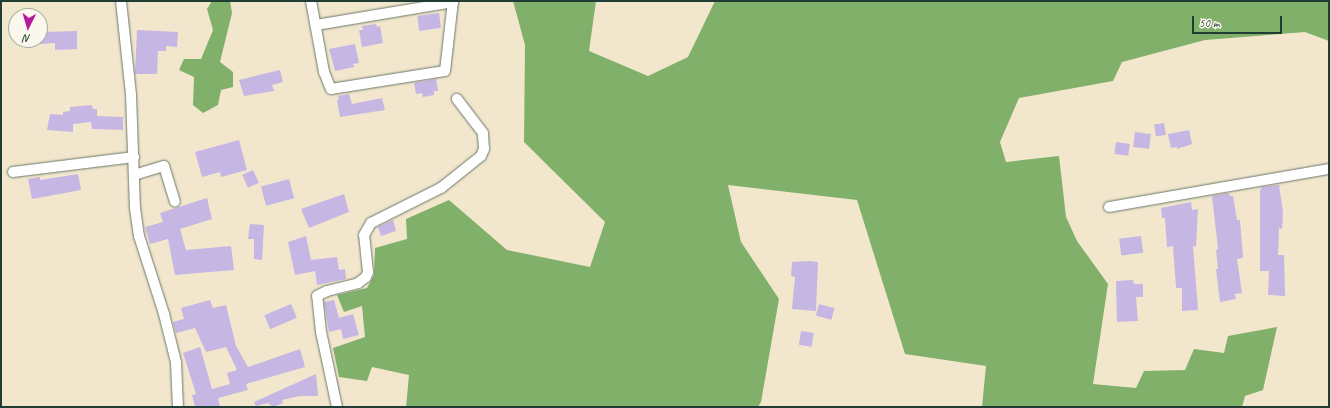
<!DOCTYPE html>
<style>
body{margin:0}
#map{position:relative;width:1330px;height:408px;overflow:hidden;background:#f2e7cd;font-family:Caveat,sans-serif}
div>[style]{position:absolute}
.forest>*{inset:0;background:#80b06a}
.building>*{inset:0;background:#c6b6e4;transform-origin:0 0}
.roads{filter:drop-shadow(0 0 1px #69786a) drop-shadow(0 0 1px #69786a)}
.minor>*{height:10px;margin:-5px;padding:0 5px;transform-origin:5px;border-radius:5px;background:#fff}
span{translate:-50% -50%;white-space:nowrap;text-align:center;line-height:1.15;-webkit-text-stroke:4px #fbf7ec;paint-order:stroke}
.frame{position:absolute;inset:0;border:2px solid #1f3d34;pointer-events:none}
.north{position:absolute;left:8px;top:8px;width:40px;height:40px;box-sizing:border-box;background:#fbf7ec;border:1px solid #a3ada2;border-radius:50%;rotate:185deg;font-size:11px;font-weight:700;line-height:16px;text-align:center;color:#1f3d34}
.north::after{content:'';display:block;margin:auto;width:14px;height:18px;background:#b5179e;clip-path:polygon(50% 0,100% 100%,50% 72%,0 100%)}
.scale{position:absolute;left:1192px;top:16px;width:90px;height:18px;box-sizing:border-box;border:2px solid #1f3d34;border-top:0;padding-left:5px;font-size:12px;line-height:14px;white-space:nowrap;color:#1f3d34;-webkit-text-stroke:3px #fbf7ec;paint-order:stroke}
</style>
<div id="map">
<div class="forest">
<div style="clip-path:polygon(212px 1px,230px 1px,232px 13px,220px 62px,233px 72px,233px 87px,221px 90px,218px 105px,203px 113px,193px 105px,194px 77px,179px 70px,184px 59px,201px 59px,213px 30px,207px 9px)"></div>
<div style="clip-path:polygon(513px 1px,596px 1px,589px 51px,648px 76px,688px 57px,715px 1px,1329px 1px,1329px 41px,1305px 32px,1205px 40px,1122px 62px,1113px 81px,1019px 98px,1000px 142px,1006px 162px,1059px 156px,1066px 217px,1077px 241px,1108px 284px,1093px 384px,1136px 388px,1144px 371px,1185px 370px,1194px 349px,1224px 353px,1228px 336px,1277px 327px,1263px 390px,1245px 396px,1242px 407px,982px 407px,986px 366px,905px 354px,857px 200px,728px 185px,741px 242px,779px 299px,761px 402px,758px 407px,406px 407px,409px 375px,372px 367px,367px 381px,339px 377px,333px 348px,365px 337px,362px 306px,344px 312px,337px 295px,367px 288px,374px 275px,375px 248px,407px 239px,406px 219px,449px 200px,507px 250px,590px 267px,605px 222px,524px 142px,525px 45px)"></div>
</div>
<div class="building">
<div style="left:439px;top:13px;width:15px;height:22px;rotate:82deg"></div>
<div style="clip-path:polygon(376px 24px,377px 27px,380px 26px,383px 43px,362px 47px,359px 30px,363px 30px,362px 26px)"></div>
<div style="clip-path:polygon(137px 30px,178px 32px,177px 47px,166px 46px,166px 51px,158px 51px,157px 74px,135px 74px)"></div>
<div style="clip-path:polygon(77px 31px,77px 49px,55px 50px,55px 43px,40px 44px,40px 32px)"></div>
<div style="clip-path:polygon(355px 44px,359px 63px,353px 64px,354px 67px,335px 71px,329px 49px)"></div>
<div style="clip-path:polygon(280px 70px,283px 82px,272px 85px,274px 91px,244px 96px,239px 80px)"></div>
<div style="clip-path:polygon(436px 79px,438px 91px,434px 91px,434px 95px,423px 97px,422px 93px,416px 94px,414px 83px)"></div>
<div style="clip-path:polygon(349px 94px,352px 104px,382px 98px,385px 110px,340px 117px,337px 100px,339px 100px,338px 96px)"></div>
<div style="clip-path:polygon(92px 105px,93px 109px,97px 109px,97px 116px,123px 117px,123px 130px,92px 129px,91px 122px,73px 124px,73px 132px,47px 130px,50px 114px,63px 115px,63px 112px,70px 111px,70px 107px)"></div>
<div style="left:1164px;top:123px;width:12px;height:10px;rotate:81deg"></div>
<div style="clip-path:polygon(1189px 130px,1192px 144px,1177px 149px,1177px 147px,1171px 148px,1168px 134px)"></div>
<div style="left:1135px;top:132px;width:16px;height:15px;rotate:7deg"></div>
<div style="clip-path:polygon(239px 140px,247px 170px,221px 177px,220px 172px,202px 177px,195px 152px)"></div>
<div style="left:1116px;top:142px;width:14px;height:12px;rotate:8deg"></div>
<div style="left:253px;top:170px;width:14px;height:12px;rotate:65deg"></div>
<div style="clip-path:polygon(78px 174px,81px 190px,32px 199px,28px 179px,40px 177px,40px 180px)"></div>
<div style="left:289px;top:179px;width:20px;height:29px;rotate:75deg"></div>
<div style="clip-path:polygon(1279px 185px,1283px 212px,1282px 229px,1279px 228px,1278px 255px,1284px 255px,1285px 296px,1268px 295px,1269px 271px,1260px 271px,1260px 191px,1262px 187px)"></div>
<div style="clip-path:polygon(1229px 193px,1230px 196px,1233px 196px,1237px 220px,1240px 220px,1243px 258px,1237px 259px,1242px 293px,1235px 294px,1236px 299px,1220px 302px,1216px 269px,1218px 269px,1216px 250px,1218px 249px,1212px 196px)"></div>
<div style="clip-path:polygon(344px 194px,349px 212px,309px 228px,301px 209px)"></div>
<div style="clip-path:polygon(207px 198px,212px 219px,180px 229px,186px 250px,231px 246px,234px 270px,175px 275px,168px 239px,150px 244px,145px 227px,163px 222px,160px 213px)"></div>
<div style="clip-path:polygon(1191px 202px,1192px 210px,1198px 209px,1196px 247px,1193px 246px,1198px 310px,1182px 311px,1182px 288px,1176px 288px,1173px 246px,1167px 247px,1165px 218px,1162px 218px,1161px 208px)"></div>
<div style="clip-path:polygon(393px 220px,396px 231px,381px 236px,378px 227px)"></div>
<div style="clip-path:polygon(250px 224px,264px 225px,262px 260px,254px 259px,254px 239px,248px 239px)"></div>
<div style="clip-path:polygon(306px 236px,311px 260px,337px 257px,339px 270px,345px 269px,346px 279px,317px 285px,315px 271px,295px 275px,288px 242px)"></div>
<div style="left:1141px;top:236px;width:17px;height:22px;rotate:83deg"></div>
<div style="clip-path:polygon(809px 261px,818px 262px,816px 311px,792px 309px,795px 277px,791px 276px,792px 262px)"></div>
<div style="clip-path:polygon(1133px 280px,1134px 284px,1143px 284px,1143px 297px,1136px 297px,1138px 321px,1117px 322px,1116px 281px)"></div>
<div style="clip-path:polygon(210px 300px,213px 308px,226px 305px,236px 346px,248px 367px,300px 349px,305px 367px,246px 384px,248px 390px,218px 398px,220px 407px,195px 407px,192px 395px,196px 394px,183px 353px,200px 347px,212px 389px,230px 384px,227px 373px,237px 370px,226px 347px,206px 352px,195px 328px,176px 333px,173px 322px,184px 319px,181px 308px)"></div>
<div style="clip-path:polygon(334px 300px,339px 318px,353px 314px,359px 335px,343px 339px,341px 329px,329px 332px,324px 302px)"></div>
<div style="left:291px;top:304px;width:15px;height:29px;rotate:67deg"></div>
<div style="left:819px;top:304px;width:16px;height:12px;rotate:15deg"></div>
<div style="left:801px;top:331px;width:13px;height:14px;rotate:9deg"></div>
<div style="clip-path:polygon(316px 374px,318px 396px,300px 396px,282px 400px,283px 403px,273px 407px,268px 403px,256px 406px,254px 402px)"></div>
</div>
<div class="roads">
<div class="minor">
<div style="left:121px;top:1px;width:95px;rotate:83.9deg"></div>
<div style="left:131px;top:95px;width:113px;rotate:88deg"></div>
<div style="left:135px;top:208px;width:28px;rotate:82deg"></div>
<div style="left:139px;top:236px;width:82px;rotate:72.2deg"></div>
<div style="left:164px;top:314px;width:49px;rotate:76deg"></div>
<div style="left:176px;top:362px;width:45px;rotate:87.5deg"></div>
<div style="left:311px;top:1px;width:72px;rotate:79.6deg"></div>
<div style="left:324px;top:72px;width:18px;rotate:68deg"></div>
<div style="left:331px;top:89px;width:115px;rotate:-9deg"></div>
<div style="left:445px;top:71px;width:70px;rotate:-83.5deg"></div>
<div style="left:316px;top:25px;width:139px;rotate:-9.5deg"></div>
<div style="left:13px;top:172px;width:122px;rotate:-7.1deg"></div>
<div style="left:134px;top:175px;width:31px;rotate:-17deg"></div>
<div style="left:164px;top:166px;width:37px;rotate:73deg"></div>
<div style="left:1109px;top:207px;width:223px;rotate:-9.8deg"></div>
<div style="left:337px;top:407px;width:77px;rotate:-102deg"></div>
<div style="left:321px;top:332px;width:36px;rotate:-96deg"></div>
<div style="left:317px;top:296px;width:11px;rotate:-27deg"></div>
<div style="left:327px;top:291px;width:32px;rotate:-14deg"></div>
<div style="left:358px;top:283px;width:10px;rotate:-37deg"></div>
<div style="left:366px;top:277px;width:5px;rotate:-68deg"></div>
<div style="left:368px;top:272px;width:37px;rotate:-96deg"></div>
<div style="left:364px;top:235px;width:14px;rotate:-60deg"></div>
<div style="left:371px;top:223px;width:78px;rotate:-26.6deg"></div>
<div style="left:441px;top:188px;width:51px;rotate:-38.7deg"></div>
<div style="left:481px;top:156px;width:8px;rotate:-67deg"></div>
<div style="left:484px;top:149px;width:16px;rotate:-94deg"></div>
<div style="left:483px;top:133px;width:43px;rotate:-127.4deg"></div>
</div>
</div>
<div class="frame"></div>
<div class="north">N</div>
<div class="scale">50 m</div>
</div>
